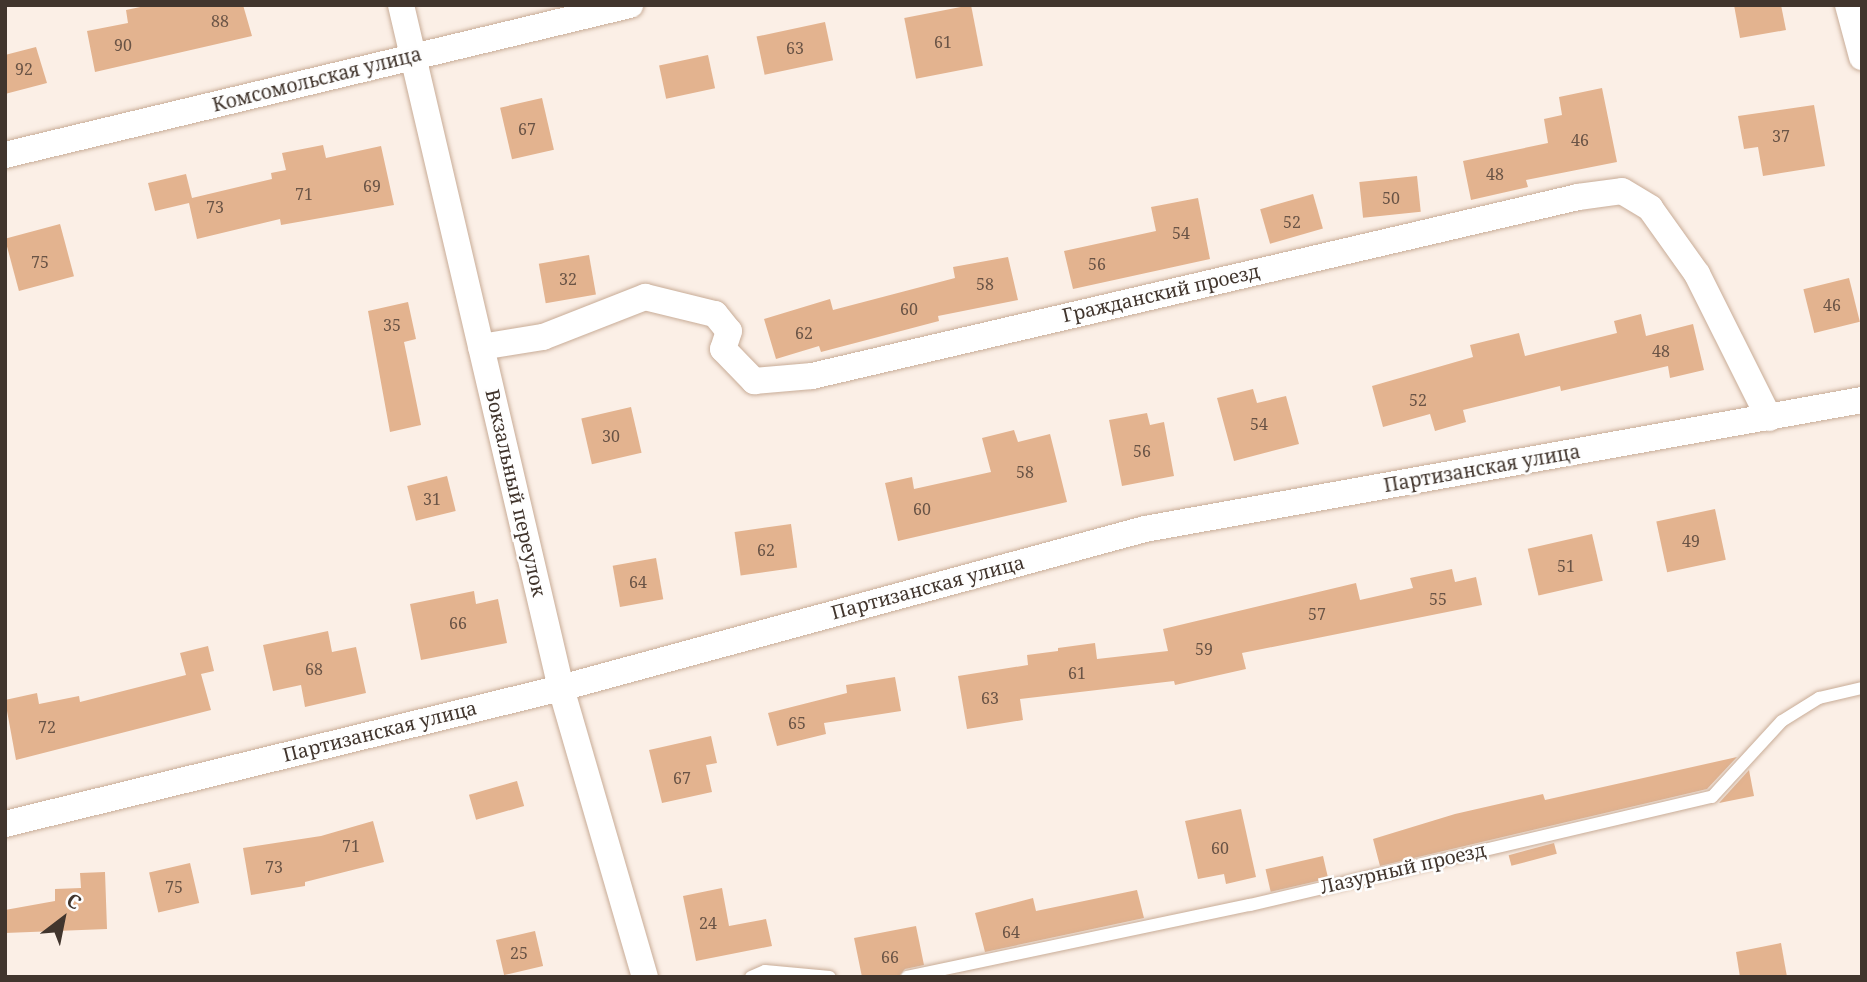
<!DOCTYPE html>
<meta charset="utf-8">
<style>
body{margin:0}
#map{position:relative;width:1867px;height:982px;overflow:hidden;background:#fbefe6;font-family:"Noto Serif",serif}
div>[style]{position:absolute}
.building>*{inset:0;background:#e3b38f;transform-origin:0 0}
.roads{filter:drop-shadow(0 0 2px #c8ac97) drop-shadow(0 0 2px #c8ac97)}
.service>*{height:12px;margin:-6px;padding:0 6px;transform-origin:6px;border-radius:6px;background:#fff}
.minor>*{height:26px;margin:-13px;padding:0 13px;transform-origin:13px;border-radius:13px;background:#fff}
span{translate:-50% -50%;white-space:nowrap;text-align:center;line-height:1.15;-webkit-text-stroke:5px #fefefe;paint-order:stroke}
.number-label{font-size:16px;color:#6a5446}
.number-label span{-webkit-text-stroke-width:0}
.street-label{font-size:19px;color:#41352d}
.frame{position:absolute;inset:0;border:7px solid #41352d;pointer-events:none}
.north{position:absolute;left:28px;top:884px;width:70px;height:70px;-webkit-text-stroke:5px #fefefe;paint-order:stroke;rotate:32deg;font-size:19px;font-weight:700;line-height:28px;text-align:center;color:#41352d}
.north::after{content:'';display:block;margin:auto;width:24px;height:32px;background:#41352d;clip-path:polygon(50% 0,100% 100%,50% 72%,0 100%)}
</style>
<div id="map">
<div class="building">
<div style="clip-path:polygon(150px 5px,243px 5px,252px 36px,95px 72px,87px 31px,128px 23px,126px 10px)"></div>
<div style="left:971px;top:5px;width:62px;height:68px;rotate:79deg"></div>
<div style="clip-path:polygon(1734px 5px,1781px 5px,1786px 30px,1740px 38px)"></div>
<div style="left:825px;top:22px;width:39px;height:70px;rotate:78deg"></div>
<div style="clip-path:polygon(36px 47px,47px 83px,5px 94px,5px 55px)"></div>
<div style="left:708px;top:55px;width:34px;height:50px;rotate:78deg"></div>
<div style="clip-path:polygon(1602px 88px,1617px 162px,1526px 180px,1528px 187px,1471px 200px,1463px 161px,1548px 143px,1544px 119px,1562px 115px,1559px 97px)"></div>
<div style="left:542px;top:98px;width:53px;height:43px;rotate:77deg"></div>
<div style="clip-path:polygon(1814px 105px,1825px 166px,1763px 176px,1758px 147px,1744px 149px,1738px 116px)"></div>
<div style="clip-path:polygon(323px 145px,326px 158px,381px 146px,394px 205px,281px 225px,280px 219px,197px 239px,189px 203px,155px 211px,148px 183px,186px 174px,192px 198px,272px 179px,271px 173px,286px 170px,282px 153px)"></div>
<div style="left:1417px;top:176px;width:36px;height:58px;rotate:84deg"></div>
<div style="left:1313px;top:194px;width:36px;height:55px;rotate:74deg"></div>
<div style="clip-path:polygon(1198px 198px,1210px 259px,1073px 289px,1064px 251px,1156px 231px,1151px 207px)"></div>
<div style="left:60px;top:224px;width:54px;height:57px;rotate:75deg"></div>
<div style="left:589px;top:255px;width:40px;height:51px;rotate:80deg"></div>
<div style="clip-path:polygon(1008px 257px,1018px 300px,938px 316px,939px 321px,821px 352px,819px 346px,776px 359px,764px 319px,830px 299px,833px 310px,955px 278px,953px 267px)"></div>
<div style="left:1849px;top:278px;width:45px;height:47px;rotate:76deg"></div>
<div style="clip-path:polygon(408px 302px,416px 339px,404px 342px,421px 425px,390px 432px,368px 311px)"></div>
<div style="clip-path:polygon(1641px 314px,1646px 336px,1693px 324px,1704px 370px,1670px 378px,1668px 366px,1561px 391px,1560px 386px,1463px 410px,1466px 422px,1435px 431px,1430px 414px,1383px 427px,1372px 386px,1473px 357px,1470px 345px,1519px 333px,1525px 356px,1617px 333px,1614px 321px)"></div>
<div style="clip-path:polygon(1253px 389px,1257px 403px,1286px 396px,1299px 444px,1234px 461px,1217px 398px)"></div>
<div style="left:631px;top:407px;width:47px;height:51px;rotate:77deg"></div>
<div style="clip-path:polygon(1147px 413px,1150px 425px,1164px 422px,1174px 476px,1122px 486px,1109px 420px)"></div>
<div style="clip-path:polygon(1014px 430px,1018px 442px,1050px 434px,1067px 502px,898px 541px,885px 483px,912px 477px,914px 489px,991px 472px,982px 438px)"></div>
<div style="left:447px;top:476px;width:36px;height:41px;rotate:76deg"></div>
<div style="left:1715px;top:509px;width:52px;height:60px;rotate:78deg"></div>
<div style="left:791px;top:524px;width:44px;height:57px;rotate:82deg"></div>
<div style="left:1592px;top:534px;width:48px;height:66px;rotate:77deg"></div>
<div style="left:656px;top:558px;width:42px;height:44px;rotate:80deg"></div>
<div style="clip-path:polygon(1452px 569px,1455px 582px,1476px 577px,1482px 605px,1242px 653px,1246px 669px,1175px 685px,1174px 681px,1020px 699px,1023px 720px,967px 729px,958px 676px,1028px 665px,1027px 655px,1058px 651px,1058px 648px,1095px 643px,1097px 659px,1168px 651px,1163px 629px,1356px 583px,1360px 600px,1413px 588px,1410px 578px)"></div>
<div style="clip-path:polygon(474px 591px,476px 604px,498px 599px,507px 643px,421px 660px,410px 604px)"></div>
<div style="clip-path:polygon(328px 631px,332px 652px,356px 647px,366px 693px,305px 707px,301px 685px,273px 691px,263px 645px)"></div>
<div style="clip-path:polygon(208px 646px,214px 671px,201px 674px,211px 710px,16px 760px,5px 700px,37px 693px,39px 704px,79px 696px,80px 702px,186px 675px,180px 653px)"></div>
<div style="clip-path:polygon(895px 677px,901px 711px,824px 723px,826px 734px,777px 746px,768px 713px,847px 693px,846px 685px)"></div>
<div style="clip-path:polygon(711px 736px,717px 763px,706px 765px,712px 792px,662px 803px,649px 750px)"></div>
<div style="clip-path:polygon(1737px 757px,1707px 789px,1380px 866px,1373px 839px,1455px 814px,1543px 794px,1545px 800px)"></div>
<div style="clip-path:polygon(1749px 770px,1754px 796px,1719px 803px)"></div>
<div style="left:517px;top:781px;width:26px;height:50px;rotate:74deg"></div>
<div style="clip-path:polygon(1241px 809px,1256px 877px,1226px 884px,1224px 874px,1198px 879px,1185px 821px)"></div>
<div style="clip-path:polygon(373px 821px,384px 862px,305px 882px,305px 886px,251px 895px,243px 848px,321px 836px)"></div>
<div style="left:1554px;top:843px;width:11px;height:47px;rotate:75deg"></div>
<div style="left:1323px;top:856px;width:23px;height:59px;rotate:77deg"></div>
<div style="left:190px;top:863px;width:41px;height:42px;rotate:77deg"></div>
<div style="clip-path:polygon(105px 872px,107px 929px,5px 933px,5px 910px,55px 901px,55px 889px,81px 888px,80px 873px)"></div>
<div style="clip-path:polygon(722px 888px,729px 926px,766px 919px,772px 946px,696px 961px,683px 896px)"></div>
<div style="clip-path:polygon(1137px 890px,1144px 918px,985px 952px,975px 913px,1033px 898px,1036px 911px)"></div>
<div style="clip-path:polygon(916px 926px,924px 965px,905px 969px,898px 977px,862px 977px,854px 938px)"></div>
<div style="left:535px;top:931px;width:36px;height:40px;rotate:77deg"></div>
<div style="clip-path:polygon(1781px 943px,1787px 977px,1740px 977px,1736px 952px)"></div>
</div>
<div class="roads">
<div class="service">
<div style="left:751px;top:977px;width:15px;rotate:-23deg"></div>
<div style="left:765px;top:971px;width:65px;rotate:5.3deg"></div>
<div style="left:907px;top:977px;width:350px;rotate:-11.9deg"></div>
<div style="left:1250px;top:905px;width:474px;rotate:-13.2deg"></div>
<div style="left:1712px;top:797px;width:103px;rotate:-47.4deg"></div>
<div style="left:1782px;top:721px;width:44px;rotate:-31.9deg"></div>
<div style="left:1819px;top:698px;width:44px;rotate:-13.1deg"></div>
</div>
<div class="minor">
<div style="left:401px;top:5px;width:701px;rotate:76.82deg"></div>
<div style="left:561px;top:688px;width:301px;rotate:73.8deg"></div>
<div style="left:1848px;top:5px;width:54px;rotate:74.9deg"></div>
<div style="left:5px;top:155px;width:643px;rotate:-13.5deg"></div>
<div style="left:481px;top:347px;width:63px;rotate:-9.2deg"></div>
<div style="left:543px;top:337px;width:110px;rotate:-21.4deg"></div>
<div style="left:645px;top:297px;width:72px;rotate:13.7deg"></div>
<div style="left:715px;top:314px;width:22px;rotate:51deg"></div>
<div style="left:729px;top:331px;width:19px;rotate:108deg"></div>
<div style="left:723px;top:349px;width:45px;rotate:45.9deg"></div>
<div style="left:754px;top:381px;width:58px;rotate:-4.9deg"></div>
<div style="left:812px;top:376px;width:787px;rotate:-13.15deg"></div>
<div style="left:1578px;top:197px;width:44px;rotate:-7.8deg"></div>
<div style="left:1622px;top:191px;width:33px;rotate:31deg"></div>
<div style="left:1650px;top:208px;width:81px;rotate:54.5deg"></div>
<div style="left:1697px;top:274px;width:161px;rotate:63.4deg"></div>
<div style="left:5px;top:824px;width:572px;rotate:-13.74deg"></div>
<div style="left:561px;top:688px;width:605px;rotate:-15.23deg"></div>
<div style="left:1145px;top:529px;width:729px;rotate:-10.2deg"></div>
</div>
</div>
<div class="number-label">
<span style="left:220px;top:21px">88</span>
<span style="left:943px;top:42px">61</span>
<span style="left:123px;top:45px">90</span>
<span style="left:795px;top:48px">63</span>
<span style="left:24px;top:69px">92</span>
<span style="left:527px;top:129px">67</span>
<span style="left:1781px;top:136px">37</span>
<span style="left:1580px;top:140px">46</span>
<span style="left:1495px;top:174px">48</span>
<span style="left:372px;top:186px">69</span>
<span style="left:304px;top:194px">71</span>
<span style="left:1391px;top:198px">50</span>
<span style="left:215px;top:207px">73</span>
<span style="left:1292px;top:222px">52</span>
<span style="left:1181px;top:233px">54</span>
<span style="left:40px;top:262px">75</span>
<span style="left:1097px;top:264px">56</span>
<span style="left:568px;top:279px">32</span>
<span style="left:985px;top:284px">58</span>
<span style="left:1832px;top:305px">46</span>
<span style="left:909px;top:309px">60</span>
<span style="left:392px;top:325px">35</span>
<span style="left:804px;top:333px">62</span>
<span style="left:1661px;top:351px">48</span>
<span style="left:1418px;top:400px">52</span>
<span style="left:1259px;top:424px">54</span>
<span style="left:611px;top:436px">30</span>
<span style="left:1142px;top:451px">56</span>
<span style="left:1025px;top:472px">58</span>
<span style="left:432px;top:499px">31</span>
<span style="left:922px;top:509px">60</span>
<span style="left:1691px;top:541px">49</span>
<span style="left:766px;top:550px">62</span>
<span style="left:1566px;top:566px">51</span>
<span style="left:638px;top:582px">64</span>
<span style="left:1438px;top:599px">55</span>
<span style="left:1317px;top:614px">57</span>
<span style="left:458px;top:623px">66</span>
<span style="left:1204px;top:649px">59</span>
<span style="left:314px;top:669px">68</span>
<span style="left:1077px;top:673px">61</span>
<span style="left:990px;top:698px">63</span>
<span style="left:797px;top:723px">65</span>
<span style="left:47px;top:727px">72</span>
<span style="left:682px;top:778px">67</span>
<span style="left:351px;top:846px">71</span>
<span style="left:1220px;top:848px">60</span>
<span style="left:274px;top:867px">73</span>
<span style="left:174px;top:887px">75</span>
<span style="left:708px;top:923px">24</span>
<span style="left:1011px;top:932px">64</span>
<span style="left:519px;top:953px">25</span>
<span style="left:890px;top:957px">66</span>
</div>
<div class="street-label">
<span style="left:317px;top:80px;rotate:-14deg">Комсомольская улица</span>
<span style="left:1161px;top:294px;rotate:-13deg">Гражданский проезд</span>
<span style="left:1482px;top:469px;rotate:-10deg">Партизанская улица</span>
<span style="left:515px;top:493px;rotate:77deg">Вокзальный переулок</span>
<span style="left:928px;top:588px;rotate:-15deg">Партизанская улица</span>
<span style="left:380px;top:732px;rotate:-14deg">Партизанская улица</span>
<span style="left:1403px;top:869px;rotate:-13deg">Лазурный проезд</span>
</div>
<div class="frame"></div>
<div class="north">С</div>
</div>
